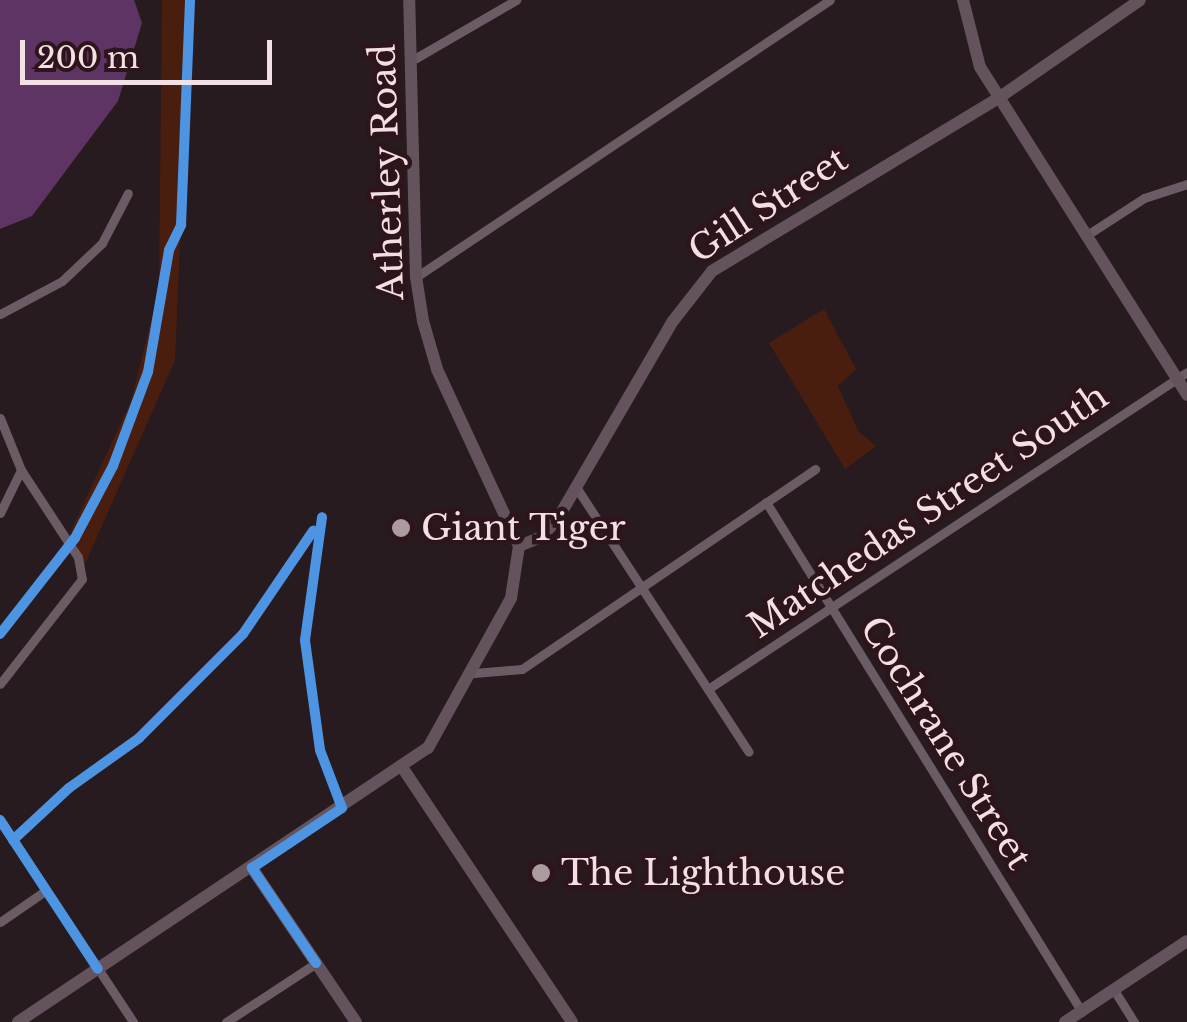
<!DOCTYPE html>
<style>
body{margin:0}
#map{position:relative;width:1187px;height:1022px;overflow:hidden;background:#281b1f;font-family:"Libre Baskerville",serif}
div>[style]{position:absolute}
.green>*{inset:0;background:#4a1e0e}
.water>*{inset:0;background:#5e3464}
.street>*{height:9px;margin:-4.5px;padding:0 4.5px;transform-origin:4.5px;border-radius:4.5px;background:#6a5b64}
.secondary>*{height:12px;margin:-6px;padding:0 6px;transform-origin:6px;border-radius:6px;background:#64535c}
.cycleway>*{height:10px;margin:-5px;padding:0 5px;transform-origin:5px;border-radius:5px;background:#4d94e3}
.dots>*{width:28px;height:28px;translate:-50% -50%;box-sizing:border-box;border:5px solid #2e151c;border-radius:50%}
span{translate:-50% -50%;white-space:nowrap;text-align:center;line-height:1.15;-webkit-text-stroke:9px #2e151c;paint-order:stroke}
.street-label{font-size:35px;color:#f2e0e4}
.poi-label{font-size:35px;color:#f2e0e4}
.left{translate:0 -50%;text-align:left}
.scale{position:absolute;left:20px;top:40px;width:252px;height:45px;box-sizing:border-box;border:5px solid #f2e0e4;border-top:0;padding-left:12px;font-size:30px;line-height:35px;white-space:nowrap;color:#f2e0e4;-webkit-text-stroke:8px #2e151c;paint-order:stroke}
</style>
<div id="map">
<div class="green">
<div style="clip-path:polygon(162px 0,190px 0,175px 360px,85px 564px,71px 531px,131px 401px,159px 290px)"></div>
<div style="clip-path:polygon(824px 309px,856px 369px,838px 386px,858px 431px,876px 446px,845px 469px,769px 343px)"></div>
</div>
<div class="water">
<div style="clip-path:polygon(0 0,134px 0,142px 23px,118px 101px,32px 216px,0 229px)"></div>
</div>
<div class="street">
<div style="left:416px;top:58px;width:116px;rotate:-30.1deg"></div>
<div style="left:1087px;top:235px;width:68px;rotate:-33deg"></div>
<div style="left:1144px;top:198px;width:45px;rotate:-18deg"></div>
<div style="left:416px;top:277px;width:498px;rotate:-33.8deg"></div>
<div style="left:0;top:314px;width:70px;rotate:-28deg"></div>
<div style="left:62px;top:281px;width:55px;rotate:-43.5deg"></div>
<div style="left:102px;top:243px;width:56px;rotate:-62.5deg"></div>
<div style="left:0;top:418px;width:56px;rotate:68deg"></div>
<div style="left:21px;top:470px;width:104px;rotate:56.8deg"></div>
<div style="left:78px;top:557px;width:22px;rotate:80deg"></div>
<div style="left:82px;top:579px;width:133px;rotate:128deg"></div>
<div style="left:576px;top:487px;width:316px;rotate:56.9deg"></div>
<div style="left:766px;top:502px;width:600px;rotate:58.22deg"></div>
<div style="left:0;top:513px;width:48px;rotate:-64deg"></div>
<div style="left:474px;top:673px;width:48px;rotate:-4.8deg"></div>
<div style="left:522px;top:669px;width:355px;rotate:-34.3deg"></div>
<div style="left:708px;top:689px;width:574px;rotate:-33.5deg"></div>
<div style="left:0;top:820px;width:242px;rotate:56.6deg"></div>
<div style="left:0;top:922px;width:55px;rotate:-34.6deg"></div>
<div style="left:1114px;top:990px;width:38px;rotate:58deg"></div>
<div style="left:226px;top:1022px;width:108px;rotate:-33.2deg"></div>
</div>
<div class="secondary">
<div style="left:963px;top:0;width:69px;rotate:75.8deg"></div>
<div style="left:980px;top:67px;width:388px;rotate:57.7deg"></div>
<div style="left:519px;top:546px;width:24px;rotate:-22deg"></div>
<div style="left:541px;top:537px;width:23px;rotate:-47deg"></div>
<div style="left:557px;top:520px;width:230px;rotate:-59.8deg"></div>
<div style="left:673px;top:321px;width:63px;rotate:-52deg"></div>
<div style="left:712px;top:271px;width:336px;rotate:-31.1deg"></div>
<div style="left:1000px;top:97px;width:170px;rotate:-34.7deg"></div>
<div style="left:402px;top:767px;width:306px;rotate:56.3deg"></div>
<div style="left:252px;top:868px;width:186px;rotate:56deg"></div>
<div style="left:18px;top:1022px;width:493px;rotate:-33.8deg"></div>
<div style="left:428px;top:748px;width:171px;rotate:-61deg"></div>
<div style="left:511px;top:598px;width:53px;rotate:-81.3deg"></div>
<div style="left:519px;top:546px;width:195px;rotate:-114.9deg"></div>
<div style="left:437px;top:369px;width:50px;rotate:-106.3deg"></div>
<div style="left:423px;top:321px;width:45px;rotate:-99deg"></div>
<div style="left:416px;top:277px;width:277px;rotate:-91.4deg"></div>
<div style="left:1065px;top:1022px;width:146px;rotate:-33.6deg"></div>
</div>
<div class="cycleway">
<div style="left:0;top:634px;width:122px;rotate:-52deg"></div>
<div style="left:75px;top:538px;width:81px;rotate:-62.2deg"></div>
<div style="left:113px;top:466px;width:100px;rotate:-69.6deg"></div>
<div style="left:148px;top:372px;width:124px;rotate:-80.2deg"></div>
<div style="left:169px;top:250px;width:28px;rotate:-64deg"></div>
<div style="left:181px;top:225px;width:225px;rotate:-87.7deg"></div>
<div style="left:0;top:820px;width:178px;rotate:56.7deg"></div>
<div style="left:13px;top:840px;width:76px;rotate:-42.9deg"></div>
<div style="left:69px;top:788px;width:86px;rotate:-35.5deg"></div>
<div style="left:139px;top:738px;width:147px;rotate:-45deg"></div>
<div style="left:243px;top:634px;width:125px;rotate:-55.8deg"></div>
<div style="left:316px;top:963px;width:115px;rotate:-124deg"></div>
<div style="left:252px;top:868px;width:108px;rotate:-33.7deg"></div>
<div style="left:342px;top:808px;width:62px;rotate:-110.8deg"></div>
<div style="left:320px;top:750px;width:111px;rotate:-97.8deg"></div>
<div style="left:305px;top:640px;width:124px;rotate:-82.1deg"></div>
</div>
<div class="dots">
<div style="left:401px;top:528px;background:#ab9b9f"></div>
<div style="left:541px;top:873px;background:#ab9b9f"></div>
</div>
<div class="street-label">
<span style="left:387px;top:172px;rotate:-92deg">Atherley Road</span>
<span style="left:768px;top:205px;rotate:-33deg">Gill Street</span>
<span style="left:928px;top:511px;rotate:-34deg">Matchedas Street South</span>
<span style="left:946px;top:743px;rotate:58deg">Cochrane Street</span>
</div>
<div class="poi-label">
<span class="left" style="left:421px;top:528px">Giant Tiger</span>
<span class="left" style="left:561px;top:873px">The Lighthouse</span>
</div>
<div class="scale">200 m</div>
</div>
